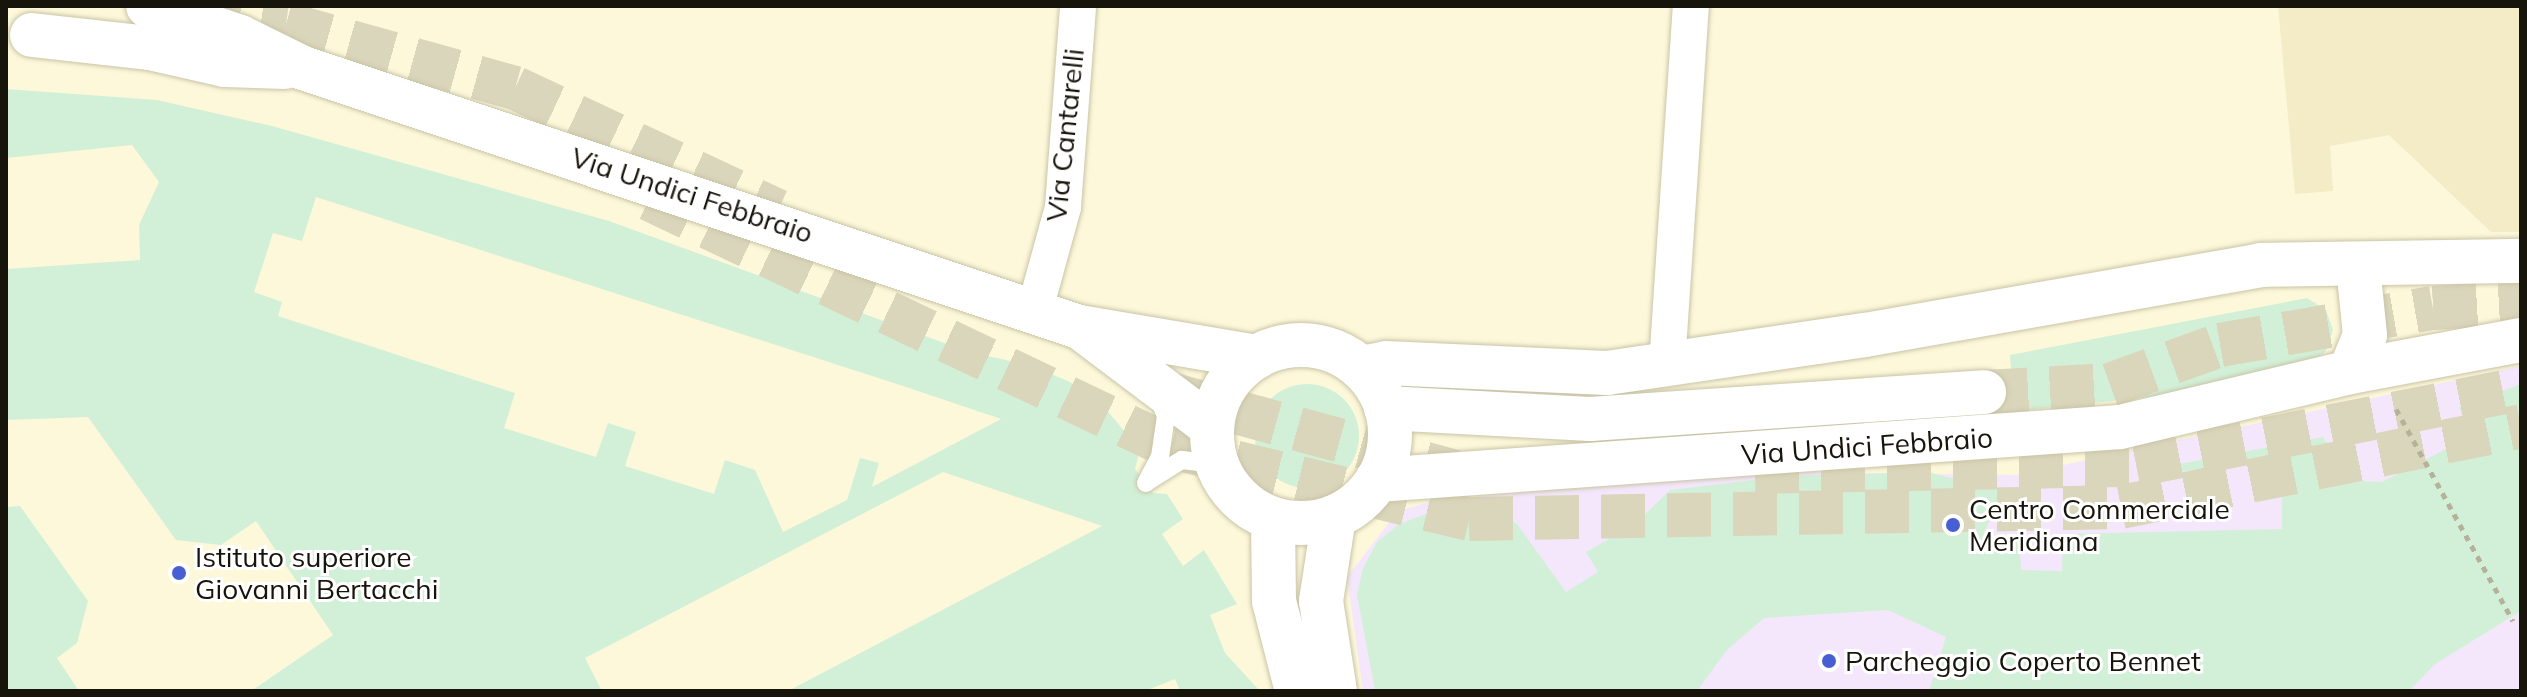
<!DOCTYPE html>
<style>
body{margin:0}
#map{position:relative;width:2527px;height:697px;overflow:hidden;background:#fdf8da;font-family:Mulish,sans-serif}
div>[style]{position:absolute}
.commercial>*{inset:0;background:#f4e7fc}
.built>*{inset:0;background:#f3ecc7}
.green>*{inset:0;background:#d2f0d7}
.round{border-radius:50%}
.highway-tunnel>*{height:44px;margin-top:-22px;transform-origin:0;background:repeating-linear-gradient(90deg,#dad6bb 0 44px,transparent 0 66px)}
.path>*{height:5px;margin-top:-2.5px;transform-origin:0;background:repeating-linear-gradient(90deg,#b6b29a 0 6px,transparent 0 12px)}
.roads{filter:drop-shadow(0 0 2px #c9c4a7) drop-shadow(0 0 2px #c9c4a7)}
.lane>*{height:18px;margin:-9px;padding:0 9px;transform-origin:9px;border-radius:9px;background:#fff}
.street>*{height:36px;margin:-18px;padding:0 18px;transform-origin:18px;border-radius:18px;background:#fff}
.secondary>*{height:44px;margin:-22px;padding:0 22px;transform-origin:22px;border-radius:22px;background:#fff}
.secondary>.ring{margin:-22px;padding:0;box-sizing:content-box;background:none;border:44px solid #fff;border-radius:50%}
.highway>*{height:44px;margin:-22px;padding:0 22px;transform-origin:22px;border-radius:22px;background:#fff}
.dots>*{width:22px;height:22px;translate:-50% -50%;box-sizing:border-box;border:4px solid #fff;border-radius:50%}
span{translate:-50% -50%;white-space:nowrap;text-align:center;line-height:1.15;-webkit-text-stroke:6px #fff;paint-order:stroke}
.street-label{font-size:28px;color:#17150b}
.poi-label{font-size:28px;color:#17150b}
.left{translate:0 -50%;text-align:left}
.frame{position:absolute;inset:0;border:8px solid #17150b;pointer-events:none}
</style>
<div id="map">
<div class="commercial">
<div style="clip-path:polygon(2521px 366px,2521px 691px,1363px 691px,1347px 577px,1398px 511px,1433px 501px,1738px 471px,2017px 475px)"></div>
</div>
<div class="built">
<div style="clip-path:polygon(2278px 6px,2521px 6px,2521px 232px,2491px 232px,2389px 135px,2330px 146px,2333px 191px,2295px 194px)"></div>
</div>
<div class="green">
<div style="clip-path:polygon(evenodd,6px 89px,157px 100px,272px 126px,609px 221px,969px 352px,1030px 365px,1070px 382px,1105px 408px,1140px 450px,1135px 469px,1153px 493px,1167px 494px,1183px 519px,1162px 534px,1183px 566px,1204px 550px,1237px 604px,1210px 615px,1225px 653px,1260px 691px,1180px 691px,1175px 679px,1145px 691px,788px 691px,1102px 526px,943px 472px,585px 658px,602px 691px,251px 691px,333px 635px,256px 521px,221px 545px,176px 540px,88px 417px,6px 420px,6px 269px,140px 260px,139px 225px,159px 182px,132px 145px,6px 158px,6px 89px,316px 197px,903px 386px,1001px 419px,872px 487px,879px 463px,860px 458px,847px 500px,783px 532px,755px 470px,725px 460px,714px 494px,625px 466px,636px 432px,608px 423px,596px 457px,504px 428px,515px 393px,278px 316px,282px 302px,254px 292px,273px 233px,302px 241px,316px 197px)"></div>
<div style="clip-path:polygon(2307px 298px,2326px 310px,2333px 330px,2326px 351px,2314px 361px,2151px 397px,2014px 411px,2010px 355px)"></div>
<div style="clip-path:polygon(2521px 384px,2521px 611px,2435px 664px,2409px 691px,1929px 691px,1946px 637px,1888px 610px,1764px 618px,1727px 650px,1697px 691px,1375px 691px,1357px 595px,1363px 568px,1377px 542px,1399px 524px,1429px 513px,1464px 508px,1494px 511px,1517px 524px,1566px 592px,1598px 572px,1586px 552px,1634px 525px,1670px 490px,1786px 476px,1928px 472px,2002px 491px,1982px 538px,2019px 538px,2021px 570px,2062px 571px,2063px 534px,2282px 529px,2282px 462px,2175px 472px,2163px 467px,2323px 437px,2356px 481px,2382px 482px,2471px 436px,2459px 407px)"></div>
<div class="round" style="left:1255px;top:384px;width:104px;height:104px"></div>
<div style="clip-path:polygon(20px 506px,88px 601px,77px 643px,57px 658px,79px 691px,6px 691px,6px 507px)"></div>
</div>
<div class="highway-tunnel">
<div style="left:196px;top:11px;width:91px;rotate:8.2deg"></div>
<div style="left:286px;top:24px;width:238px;rotate:15.6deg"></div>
<div style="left:515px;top:88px;width:290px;rotate:25.1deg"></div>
<div style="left:649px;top:199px;width:578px;rotate:25.41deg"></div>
<div style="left:1171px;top:447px;width:307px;rotate:13.6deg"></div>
<div style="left:1469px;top:519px;width:652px;rotate:-1.05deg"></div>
<div style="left:2121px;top:507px;width:408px;rotate:-11.4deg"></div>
<div style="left:1984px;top:392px;width:126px;rotate:-3.2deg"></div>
<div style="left:2110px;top:385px;width:117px;rotate:-20deg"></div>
<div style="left:2220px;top:345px;width:216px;rotate:-9.9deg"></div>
<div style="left:2433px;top:308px;width:88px;rotate:-3.3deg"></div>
<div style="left:1170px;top:394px;width:295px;rotate:15.3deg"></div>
<div style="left:1755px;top:472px;width:381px;rotate:-1.1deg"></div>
<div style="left:2136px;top:465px;width:392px;rotate:-11.2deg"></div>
</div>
<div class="path">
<div style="left:2396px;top:409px;width:242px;rotate:61.1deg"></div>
</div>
<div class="roads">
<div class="lane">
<div style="left:1148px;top:481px;width:40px;rotate:-32deg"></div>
<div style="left:1182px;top:460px;width:35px;rotate:7deg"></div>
<div style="left:1146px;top:483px;width:30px;rotate:-62deg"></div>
<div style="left:1160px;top:457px;width:41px;rotate:-81.7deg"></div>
<div style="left:1166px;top:416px;width:18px;rotate:-112deg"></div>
</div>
<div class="street">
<div style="left:1035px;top:309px;width:106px;rotate:-74.6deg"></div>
<div style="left:1063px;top:207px;width:202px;rotate:-85.7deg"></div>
<div style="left:1667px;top:365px;width:360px;rotate:-86.2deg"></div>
</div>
<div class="secondary">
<div style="left:148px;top:6px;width:97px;rotate:18.6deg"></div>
<div style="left:240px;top:37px;width:70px;rotate:26.2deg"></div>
<div style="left:303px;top:68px;width:818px;rotate:18.46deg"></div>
<div style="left:1079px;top:327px;width:180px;rotate:9.6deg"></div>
<div style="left:32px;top:35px;width:119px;rotate:6.3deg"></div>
<div style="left:150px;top:48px;width:77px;rotate:12.8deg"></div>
<div style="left:225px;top:65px;width:60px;rotate:1.9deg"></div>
<div style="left:1081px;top:328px;width:163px;rotate:37deg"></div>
<div class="ring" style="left:1212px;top:345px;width:134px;height:134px"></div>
<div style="left:1361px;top:368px;width:25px;rotate:-11deg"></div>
<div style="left:1386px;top:363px;width:221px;rotate:2.6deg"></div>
<div style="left:1607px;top:373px;width:261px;rotate:-8.4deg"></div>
<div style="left:1865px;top:335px;width:401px;rotate:-10deg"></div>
<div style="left:2260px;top:265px;width:261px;rotate:-0.9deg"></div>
<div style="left:2350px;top:372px;width:40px;rotate:-68deg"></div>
<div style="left:2365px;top:335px;width:69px;rotate:-95.8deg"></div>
<div style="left:1377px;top:480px;width:745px;rotate:-4.08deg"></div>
<div style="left:2120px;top:427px;width:236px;rotate:-13.4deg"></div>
<div style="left:2350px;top:372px;width:174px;rotate:-10.6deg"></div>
<div style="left:1334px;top:517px;width:85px;rotate:98.8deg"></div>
<div style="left:1321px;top:601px;width:91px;rotate:81.2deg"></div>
<div style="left:1273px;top:520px;width:81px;rotate:89.3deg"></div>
<div style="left:1274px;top:601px;width:93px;rotate:75.7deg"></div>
</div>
<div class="highway">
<div style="left:1386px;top:408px;width:204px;rotate:3.1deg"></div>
<div style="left:1590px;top:419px;width:395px;rotate:-3.9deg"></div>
</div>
</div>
<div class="dots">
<div style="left:1953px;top:525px;background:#475fd3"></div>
<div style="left:179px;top:573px;background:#475fd3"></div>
<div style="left:1829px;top:661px;background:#475fd3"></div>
</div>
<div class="street-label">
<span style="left:1065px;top:135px;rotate:-84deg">Via Cantarelli</span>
<span style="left:692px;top:195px;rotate:18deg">Via Undici Febbraio</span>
<span style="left:1867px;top:446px;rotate:-4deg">Via Undici Febbraio</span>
</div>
<div class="poi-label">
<span class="left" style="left:1969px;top:525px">Centro Commerciale<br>Meridiana</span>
<span class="left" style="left:195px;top:573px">Istituto superiore<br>Giovanni Bertacchi</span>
<span class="left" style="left:1845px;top:661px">Parcheggio Coperto Bennet</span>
</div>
<div class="frame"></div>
</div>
